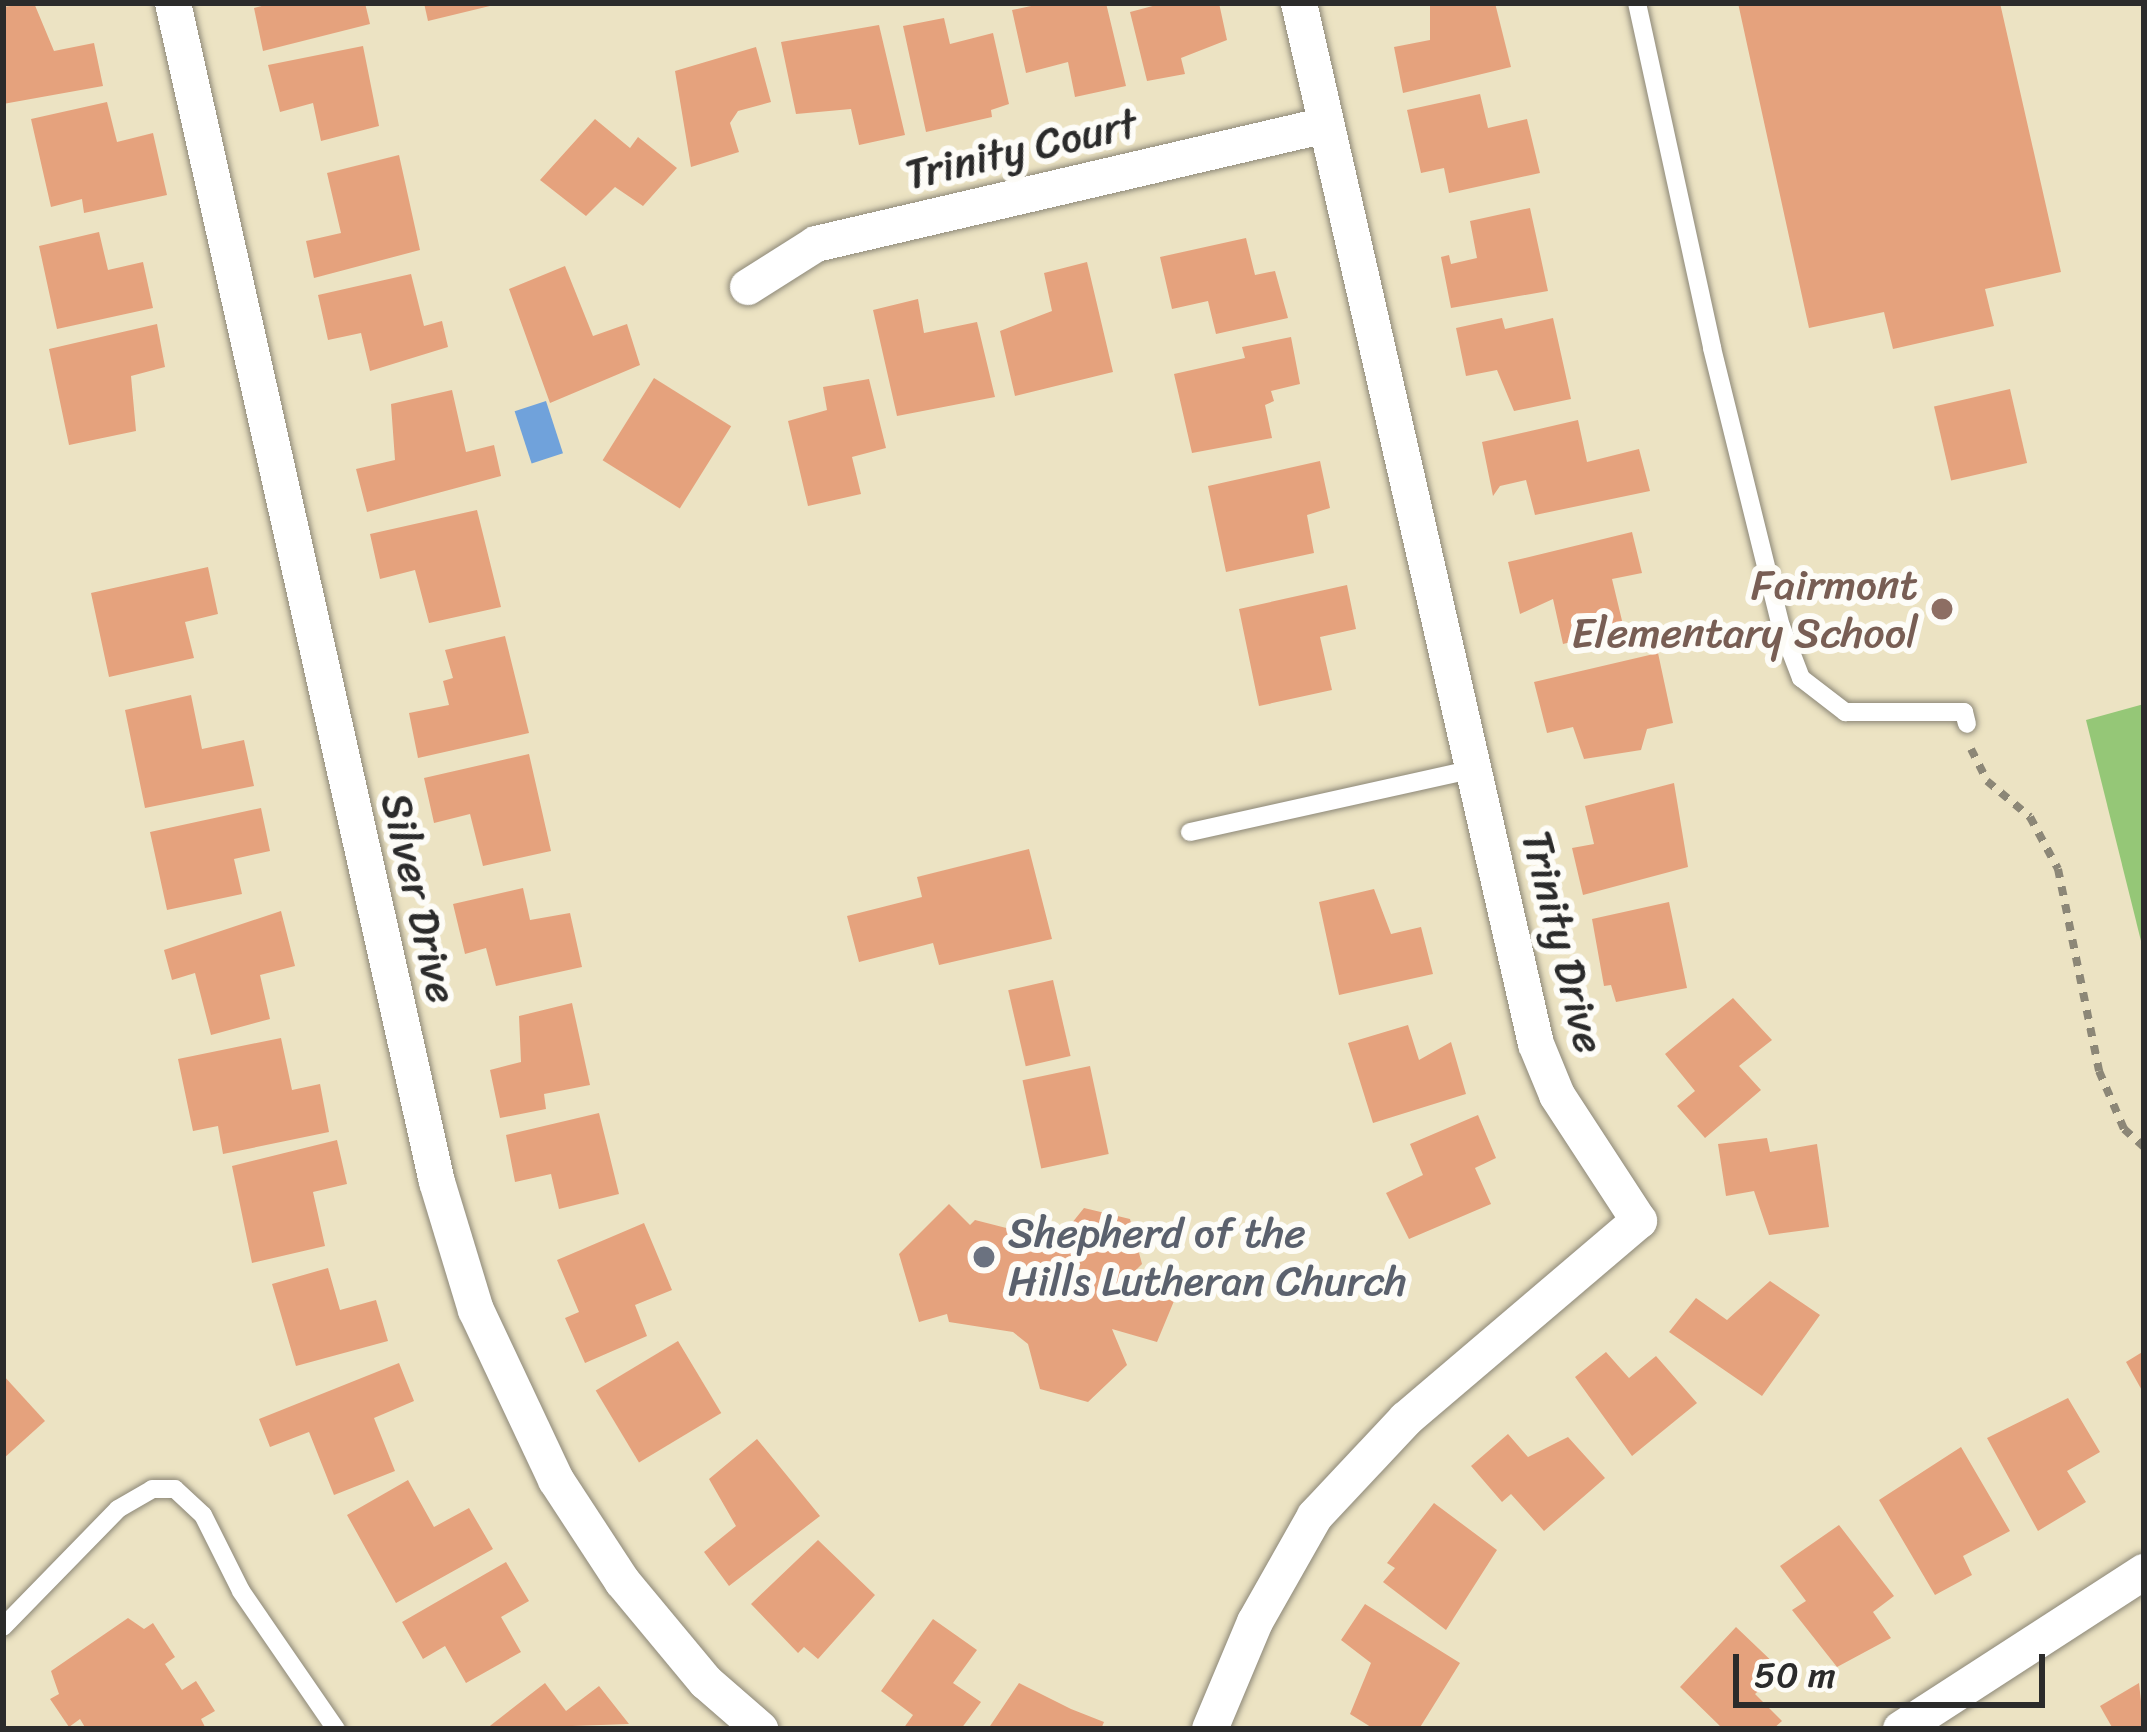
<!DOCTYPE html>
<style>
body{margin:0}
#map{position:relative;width:2147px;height:1732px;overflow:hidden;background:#ece3c3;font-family:Sriracha,sans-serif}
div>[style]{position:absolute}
.green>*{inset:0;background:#95c777}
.water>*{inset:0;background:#70a2db;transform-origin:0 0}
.building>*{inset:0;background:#e5a27d;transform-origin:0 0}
.path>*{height:8px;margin-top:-4px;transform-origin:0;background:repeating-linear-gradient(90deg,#8c8777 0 9px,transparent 0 18px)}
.roads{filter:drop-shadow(0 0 3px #8c8777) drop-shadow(0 0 3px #8c8777)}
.lane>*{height:18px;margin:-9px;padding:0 9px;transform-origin:9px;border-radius:9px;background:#fff}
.street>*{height:36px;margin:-18px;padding:0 18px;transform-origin:18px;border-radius:18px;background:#fff}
.dots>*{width:33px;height:33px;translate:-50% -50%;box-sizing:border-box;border:6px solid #fdfcf7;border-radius:50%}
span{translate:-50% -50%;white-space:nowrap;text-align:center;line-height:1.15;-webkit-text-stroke:12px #fdfcf7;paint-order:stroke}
.street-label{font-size:42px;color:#2b2b2b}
.education-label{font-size:42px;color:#785e54}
.right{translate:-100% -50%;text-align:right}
.worship-label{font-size:42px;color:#5b616d}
.left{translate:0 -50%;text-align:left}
.frame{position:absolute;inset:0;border:6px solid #2b2b2b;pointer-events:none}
.scale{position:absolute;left:1733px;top:1654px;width:312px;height:54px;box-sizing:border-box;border:6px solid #2b2b2b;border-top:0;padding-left:15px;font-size:36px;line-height:42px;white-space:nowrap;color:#2b2b2b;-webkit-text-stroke:9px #fdfcf7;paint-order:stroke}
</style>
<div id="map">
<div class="green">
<div style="clip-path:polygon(2144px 704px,2144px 953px,2086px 720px)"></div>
</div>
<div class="water">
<div style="left:546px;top:401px;width:55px;height:33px;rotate:72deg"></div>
</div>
<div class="building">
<div style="clip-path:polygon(34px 3px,54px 51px,94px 43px,103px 86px,3px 104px,3px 7px)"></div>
<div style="clip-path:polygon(273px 3px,365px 3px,370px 24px,263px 51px,254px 8px)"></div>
<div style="clip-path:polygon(424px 3px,494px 3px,494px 5px,428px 21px)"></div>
<div style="clip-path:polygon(1045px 3px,1106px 3px,1126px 86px,1075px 97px,1068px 62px,1026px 73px,1012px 10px)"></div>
<div style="clip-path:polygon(1164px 3px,1219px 3px,1227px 40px,1181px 58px,1185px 74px,1147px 81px,1130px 12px)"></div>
<div style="clip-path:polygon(1430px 3px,1495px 3px,1511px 67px,1403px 93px,1394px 47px,1430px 40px)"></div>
<div style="clip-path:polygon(1738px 3px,2000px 3px,2061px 272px,1985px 289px,1994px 326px,1893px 349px,1884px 312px,1809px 328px)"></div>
<div style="clip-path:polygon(944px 18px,950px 44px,993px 33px,1009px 104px,991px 110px,992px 117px,926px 132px,903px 26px)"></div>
<div style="clip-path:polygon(879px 25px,905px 135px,859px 145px,851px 109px,796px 114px,781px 42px)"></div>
<div style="clip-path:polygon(363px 46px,379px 126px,321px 141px,313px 103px,280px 112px,268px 65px)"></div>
<div style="clip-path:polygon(756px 47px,771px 102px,738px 111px,730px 123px,739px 152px,691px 167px,675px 71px)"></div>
<div style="clip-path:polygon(1480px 94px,1488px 128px,1527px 119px,1540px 173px,1449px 193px,1444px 168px,1421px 173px,1407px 110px)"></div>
<div style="clip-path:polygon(107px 102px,117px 142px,153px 133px,167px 195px,84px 213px,82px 199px,51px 207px,31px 119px)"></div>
<div style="clip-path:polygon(595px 119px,630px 148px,638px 137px,677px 168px,643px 206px,615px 187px,586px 216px,540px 180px)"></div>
<div style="clip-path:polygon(399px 155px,420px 250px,314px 278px,306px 241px,341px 233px,327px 173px)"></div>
<div style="clip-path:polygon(1530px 208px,1548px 291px,1451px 308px,1441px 257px,1449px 255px,1451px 264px,1477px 258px,1470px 221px)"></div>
<div style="clip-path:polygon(99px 232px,108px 270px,143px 262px,153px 308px,57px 329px,39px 246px)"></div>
<div style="clip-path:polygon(1246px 238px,1255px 275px,1275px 271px,1288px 318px,1216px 334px,1208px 301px,1172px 309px,1160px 257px)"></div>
<div style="clip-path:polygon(1087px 262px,1113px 372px,1015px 396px,1000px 331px,1052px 311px,1044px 273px)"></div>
<div style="clip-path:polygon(565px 266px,593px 336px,627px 324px,640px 365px,550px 403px,509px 289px)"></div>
<div style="clip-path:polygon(411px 274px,424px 326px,442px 321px,448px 347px,370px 371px,361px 333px,328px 340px,318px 295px)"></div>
<div style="clip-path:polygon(918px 299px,924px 333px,977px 322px,995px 397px,897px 416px,873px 310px)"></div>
<div style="clip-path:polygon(1502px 318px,1505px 329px,1553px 318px,1571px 399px,1514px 411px,1497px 370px,1466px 376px,1456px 328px)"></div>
<div style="clip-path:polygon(157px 324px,165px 367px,131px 376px,136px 431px,69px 445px,49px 349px)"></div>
<div style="clip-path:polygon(1291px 337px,1300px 384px,1271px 391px,1274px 401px,1265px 405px,1272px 438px,1192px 453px,1174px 374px,1245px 358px,1242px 347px)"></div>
<div style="left:654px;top:378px;width:91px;height:97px;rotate:32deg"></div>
<div style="clip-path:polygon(869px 379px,886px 448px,852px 457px,861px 494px,808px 506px,788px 421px,827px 410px,823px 387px)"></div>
<div style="left:2010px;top:389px;width:76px;height:78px;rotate:77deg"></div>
<div style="clip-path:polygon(452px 390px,466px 452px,494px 445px,501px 476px,367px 512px,356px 469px,395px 460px,391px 404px)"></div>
<div style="clip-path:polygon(1578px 420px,1587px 462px,1639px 449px,1650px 491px,1535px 515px,1526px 480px,1500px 486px,1493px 496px,1482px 442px)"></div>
<div style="clip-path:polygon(1320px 461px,1330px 508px,1307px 515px,1314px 553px,1226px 572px,1208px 486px)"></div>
<div style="clip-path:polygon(477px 510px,501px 607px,429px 623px,415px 570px,380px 579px,370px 534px)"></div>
<div style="clip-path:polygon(1632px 532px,1642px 573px,1612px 579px,1624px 629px,1563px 644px,1553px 599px,1520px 614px,1508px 562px)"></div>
<div style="clip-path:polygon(208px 567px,218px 614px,185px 622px,194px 658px,109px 677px,91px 593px)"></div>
<div style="clip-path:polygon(1347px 585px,1356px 629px,1320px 637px,1332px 690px,1259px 706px,1239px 609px)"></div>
<div style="clip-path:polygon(505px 636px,529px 733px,418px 758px,409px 713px,449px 705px,443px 681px,453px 678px,445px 650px)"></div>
<div style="clip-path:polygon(1658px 653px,1673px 723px,1647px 729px,1641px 750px,1584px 759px,1573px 727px,1547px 733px,1534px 682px)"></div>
<div style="clip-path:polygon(191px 695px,202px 749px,244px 740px,254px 786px,145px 808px,125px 710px)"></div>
<div style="clip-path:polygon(529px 754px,551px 851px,483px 866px,470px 814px,434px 823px,424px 778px)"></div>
<div style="clip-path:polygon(1674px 783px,1688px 867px,1583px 895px,1572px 848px,1594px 844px,1585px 806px)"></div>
<div style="clip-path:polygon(261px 808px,270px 851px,234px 859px,242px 894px,167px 910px,150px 832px)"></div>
<div style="clip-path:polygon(1029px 849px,1052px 939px,939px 965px,933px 943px,859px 962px,847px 916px,922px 897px,917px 877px)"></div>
<div style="clip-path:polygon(523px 888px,530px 920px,570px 913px,582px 967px,496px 986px,486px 948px,465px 954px,453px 904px)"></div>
<div style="clip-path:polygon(1374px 889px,1391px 934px,1421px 927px,1433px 974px,1339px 995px,1319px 902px)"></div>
<div style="clip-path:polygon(1669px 902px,1687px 988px,1616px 1002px,1611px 985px,1604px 986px,1592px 919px)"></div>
<div style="clip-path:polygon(281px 911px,295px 966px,260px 975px,270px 1019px,211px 1035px,195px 973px,172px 980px,164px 950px)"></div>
<div style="left:1053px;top:980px;width:78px;height:46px;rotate:77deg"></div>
<div style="clip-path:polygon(1733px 998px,1772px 1040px,1739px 1066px,1761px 1090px,1705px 1138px,1677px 1106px,1695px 1091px,1665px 1054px)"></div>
<div style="clip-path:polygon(572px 1003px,590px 1085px,544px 1094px,546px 1109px,500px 1118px,490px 1070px,521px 1062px,519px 1016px)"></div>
<div style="clip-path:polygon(1408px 1025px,1419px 1060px,1451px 1042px,1466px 1094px,1373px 1123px,1348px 1043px)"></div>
<div style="clip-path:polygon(281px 1038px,292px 1090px,320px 1084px,329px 1132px,223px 1154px,218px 1126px,193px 1131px,178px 1059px)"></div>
<div style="left:1090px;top:1066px;width:90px;height:69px;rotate:78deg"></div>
<div style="clip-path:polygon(599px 1113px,619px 1194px,559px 1209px,551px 1174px,515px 1182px,506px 1135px)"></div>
<div style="clip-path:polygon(1478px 1115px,1496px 1158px,1475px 1168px,1491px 1204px,1409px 1239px,1386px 1193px,1423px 1175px,1410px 1144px)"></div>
<div style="clip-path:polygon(1767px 1138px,1770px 1152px,1817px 1144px,1829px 1227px,1769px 1235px,1754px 1191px,1726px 1196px,1718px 1144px)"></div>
<div style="clip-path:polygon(337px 1140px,347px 1184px,313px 1192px,325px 1246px,252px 1263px,232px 1166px)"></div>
<div style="clip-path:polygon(949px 1204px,970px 1225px,975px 1220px,1034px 1235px,1037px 1246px,1059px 1239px,1084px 1208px,1130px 1219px,1142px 1264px,1118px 1288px,1174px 1301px,1157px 1342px,1112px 1329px,1127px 1365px,1088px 1402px,1040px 1389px,1028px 1344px,1013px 1332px,949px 1322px,947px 1314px,919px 1322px,899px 1254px)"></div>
<div style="clip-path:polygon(644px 1223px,672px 1290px,635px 1305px,647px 1336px,585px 1363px,565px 1318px,579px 1312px,557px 1260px)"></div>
<div style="clip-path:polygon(328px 1268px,340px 1310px,376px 1300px,388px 1341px,296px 1366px,272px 1284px)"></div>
<div style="clip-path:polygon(1770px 1281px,1820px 1315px,1762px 1396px,1669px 1332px,1696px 1298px,1727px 1320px)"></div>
<div style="left:678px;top:1341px;width:84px;height:96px;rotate:59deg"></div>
<div style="clip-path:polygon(2144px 1351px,2144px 1394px,2126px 1362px)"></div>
<div style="clip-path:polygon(1606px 1352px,1629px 1378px,1656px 1356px,1697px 1403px,1632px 1456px,1575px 1377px)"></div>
<div style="clip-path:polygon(399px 1363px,414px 1401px,374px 1418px,395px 1471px,334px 1495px,309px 1432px,270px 1447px,259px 1419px)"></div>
<div style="clip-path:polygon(3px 1375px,45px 1421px,3px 1459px)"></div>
<div style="clip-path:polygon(2068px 1398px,2100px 1452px,2067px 1471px,2086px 1502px,2038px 1531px,1987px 1438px)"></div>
<div style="clip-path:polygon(1508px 1434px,1528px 1457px,1568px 1437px,1605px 1478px,1544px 1531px,1511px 1494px,1502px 1502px,1471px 1466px)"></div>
<div style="clip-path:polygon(757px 1439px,820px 1516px,729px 1586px,704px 1552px,736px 1526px,709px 1479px)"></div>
<div style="clip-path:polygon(1961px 1447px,2010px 1531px,1963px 1556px,1972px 1575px,1935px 1595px,1879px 1500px)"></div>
<div style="clip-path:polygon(408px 1480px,434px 1527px,469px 1508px,493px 1549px,396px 1603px,347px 1515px)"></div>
<div style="clip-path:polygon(1434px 1503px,1497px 1550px,1446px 1630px,1383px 1582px,1395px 1568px,1387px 1563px)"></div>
<div style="clip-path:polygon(1839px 1525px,1894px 1596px,1873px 1612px,1891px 1638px,1837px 1667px,1792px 1610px,1806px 1601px,1780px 1566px)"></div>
<div style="clip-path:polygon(818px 1540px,875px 1595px,818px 1659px,804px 1647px,798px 1653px,751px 1604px)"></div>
<div style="clip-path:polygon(506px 1562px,529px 1601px,501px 1617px,521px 1652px,466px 1683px,445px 1646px,423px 1659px,402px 1622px)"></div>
<div style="clip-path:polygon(1365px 1604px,1460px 1663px,1419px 1729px,1374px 1729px,1350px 1714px,1371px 1663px,1341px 1640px)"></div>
<div style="clip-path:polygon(128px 1618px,144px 1629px,153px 1623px,175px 1657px,165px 1664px,182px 1690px,196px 1681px,215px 1711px,201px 1719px,206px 1729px,86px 1729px,80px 1719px,69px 1727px,50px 1699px,59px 1694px,51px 1671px)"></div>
<div style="clip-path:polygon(933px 1619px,977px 1650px,953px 1683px,981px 1702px,961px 1729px,903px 1729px,913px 1715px,881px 1691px)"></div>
<div style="clip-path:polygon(1736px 1627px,1781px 1670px,1755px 1694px,1782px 1721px,1773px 1729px,1723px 1729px,1680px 1687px)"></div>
<div style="clip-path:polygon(545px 1683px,566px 1711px,599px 1686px,629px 1724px,486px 1729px)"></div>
<div style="clip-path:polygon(1019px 1683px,1071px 1709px,1104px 1722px,1101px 1729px,988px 1729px)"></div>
<div style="clip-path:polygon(2139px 1683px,2144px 1729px,2113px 1729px,2100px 1706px)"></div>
</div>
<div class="path">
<div style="left:1971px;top:749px;width:36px;rotate:63deg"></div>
<div style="left:1987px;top:781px;width:56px;rotate:39.9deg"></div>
<div style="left:2030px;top:817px;width:59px;rotate:61.7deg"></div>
<div style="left:2058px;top:869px;width:206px;rotate:78.5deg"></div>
<div style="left:2099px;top:1071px;width:63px;rotate:66.7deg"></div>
<div style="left:2124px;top:1129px;width:27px;rotate:42deg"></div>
</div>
<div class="roads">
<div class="lane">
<div style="left:1637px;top:3px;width:353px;rotate:77.7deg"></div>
<div style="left:1712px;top:348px;width:286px;rotate:76.1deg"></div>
<div style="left:1781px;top:626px;width:56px;rotate:69deg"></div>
<div style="left:1801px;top:678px;width:56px;rotate:37.7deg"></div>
<div style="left:1845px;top:712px;width:119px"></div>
<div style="left:1964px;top:712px;width:12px;rotate:76deg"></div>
<div style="left:1190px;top:832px;width:292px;rotate:-12.5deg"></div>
<div style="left:3px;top:1627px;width:165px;rotate:-45.7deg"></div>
<div style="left:118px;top:1509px;width:39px;rotate:-30deg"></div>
<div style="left:152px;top:1489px;width:23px"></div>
<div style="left:175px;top:1489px;width:38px;rotate:43deg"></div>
<div style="left:203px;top:1515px;width:85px;rotate:63.4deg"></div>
<div style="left:241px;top:1591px;width:168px;rotate:55.5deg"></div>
</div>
<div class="street">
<div style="left:173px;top:3px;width:1208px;rotate:77.38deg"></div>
<div style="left:437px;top:1182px;width:134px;rotate:73.1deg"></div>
<div style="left:476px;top:1310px;width:188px;rotate:64.8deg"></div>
<div style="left:556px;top:1480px;width:121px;rotate:56.8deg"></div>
<div style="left:622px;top:1581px;width:131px;rotate:50.3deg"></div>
<div style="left:706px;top:1682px;width:72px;rotate:41deg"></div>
<div style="left:748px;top:287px;width:80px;rotate:-32.3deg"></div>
<div style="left:816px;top:244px;width:524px;rotate:-13.13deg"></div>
<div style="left:1210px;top:1729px;width:116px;rotate:-67.2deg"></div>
<div style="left:1255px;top:1622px;width:122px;rotate:-60.5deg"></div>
<div style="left:1315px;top:1516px;width:133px;rotate:-46.8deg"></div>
<div style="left:1406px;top:1419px;width:306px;rotate:-40.4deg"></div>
<div style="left:1639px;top:1221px;width:150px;rotate:-123.1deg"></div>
<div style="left:1557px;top:1095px;width:55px;rotate:-112.4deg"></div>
<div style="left:1536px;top:1044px;width:1068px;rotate:-102.83deg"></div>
<div style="left:1901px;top:1729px;width:289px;rotate:-32.9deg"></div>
</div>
</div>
<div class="dots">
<div style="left:1942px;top:609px;background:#8d6e63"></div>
<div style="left:984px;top:1257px;background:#6b7280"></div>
</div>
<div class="street-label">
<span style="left:1021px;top:149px;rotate:-13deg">Trinity Court</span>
<span style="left:419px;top:898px;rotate:77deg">Silver Drive</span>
<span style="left:1563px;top:942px;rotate:76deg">Trinity Drive</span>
</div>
<div class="education-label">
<span class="right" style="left:1918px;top:609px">Fairmont<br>Elementary School</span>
</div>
<div class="worship-label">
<span class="left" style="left:1008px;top:1257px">Shepherd of the<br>Hills Lutheran Church</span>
</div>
<div class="frame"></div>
<div class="scale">50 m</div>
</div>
